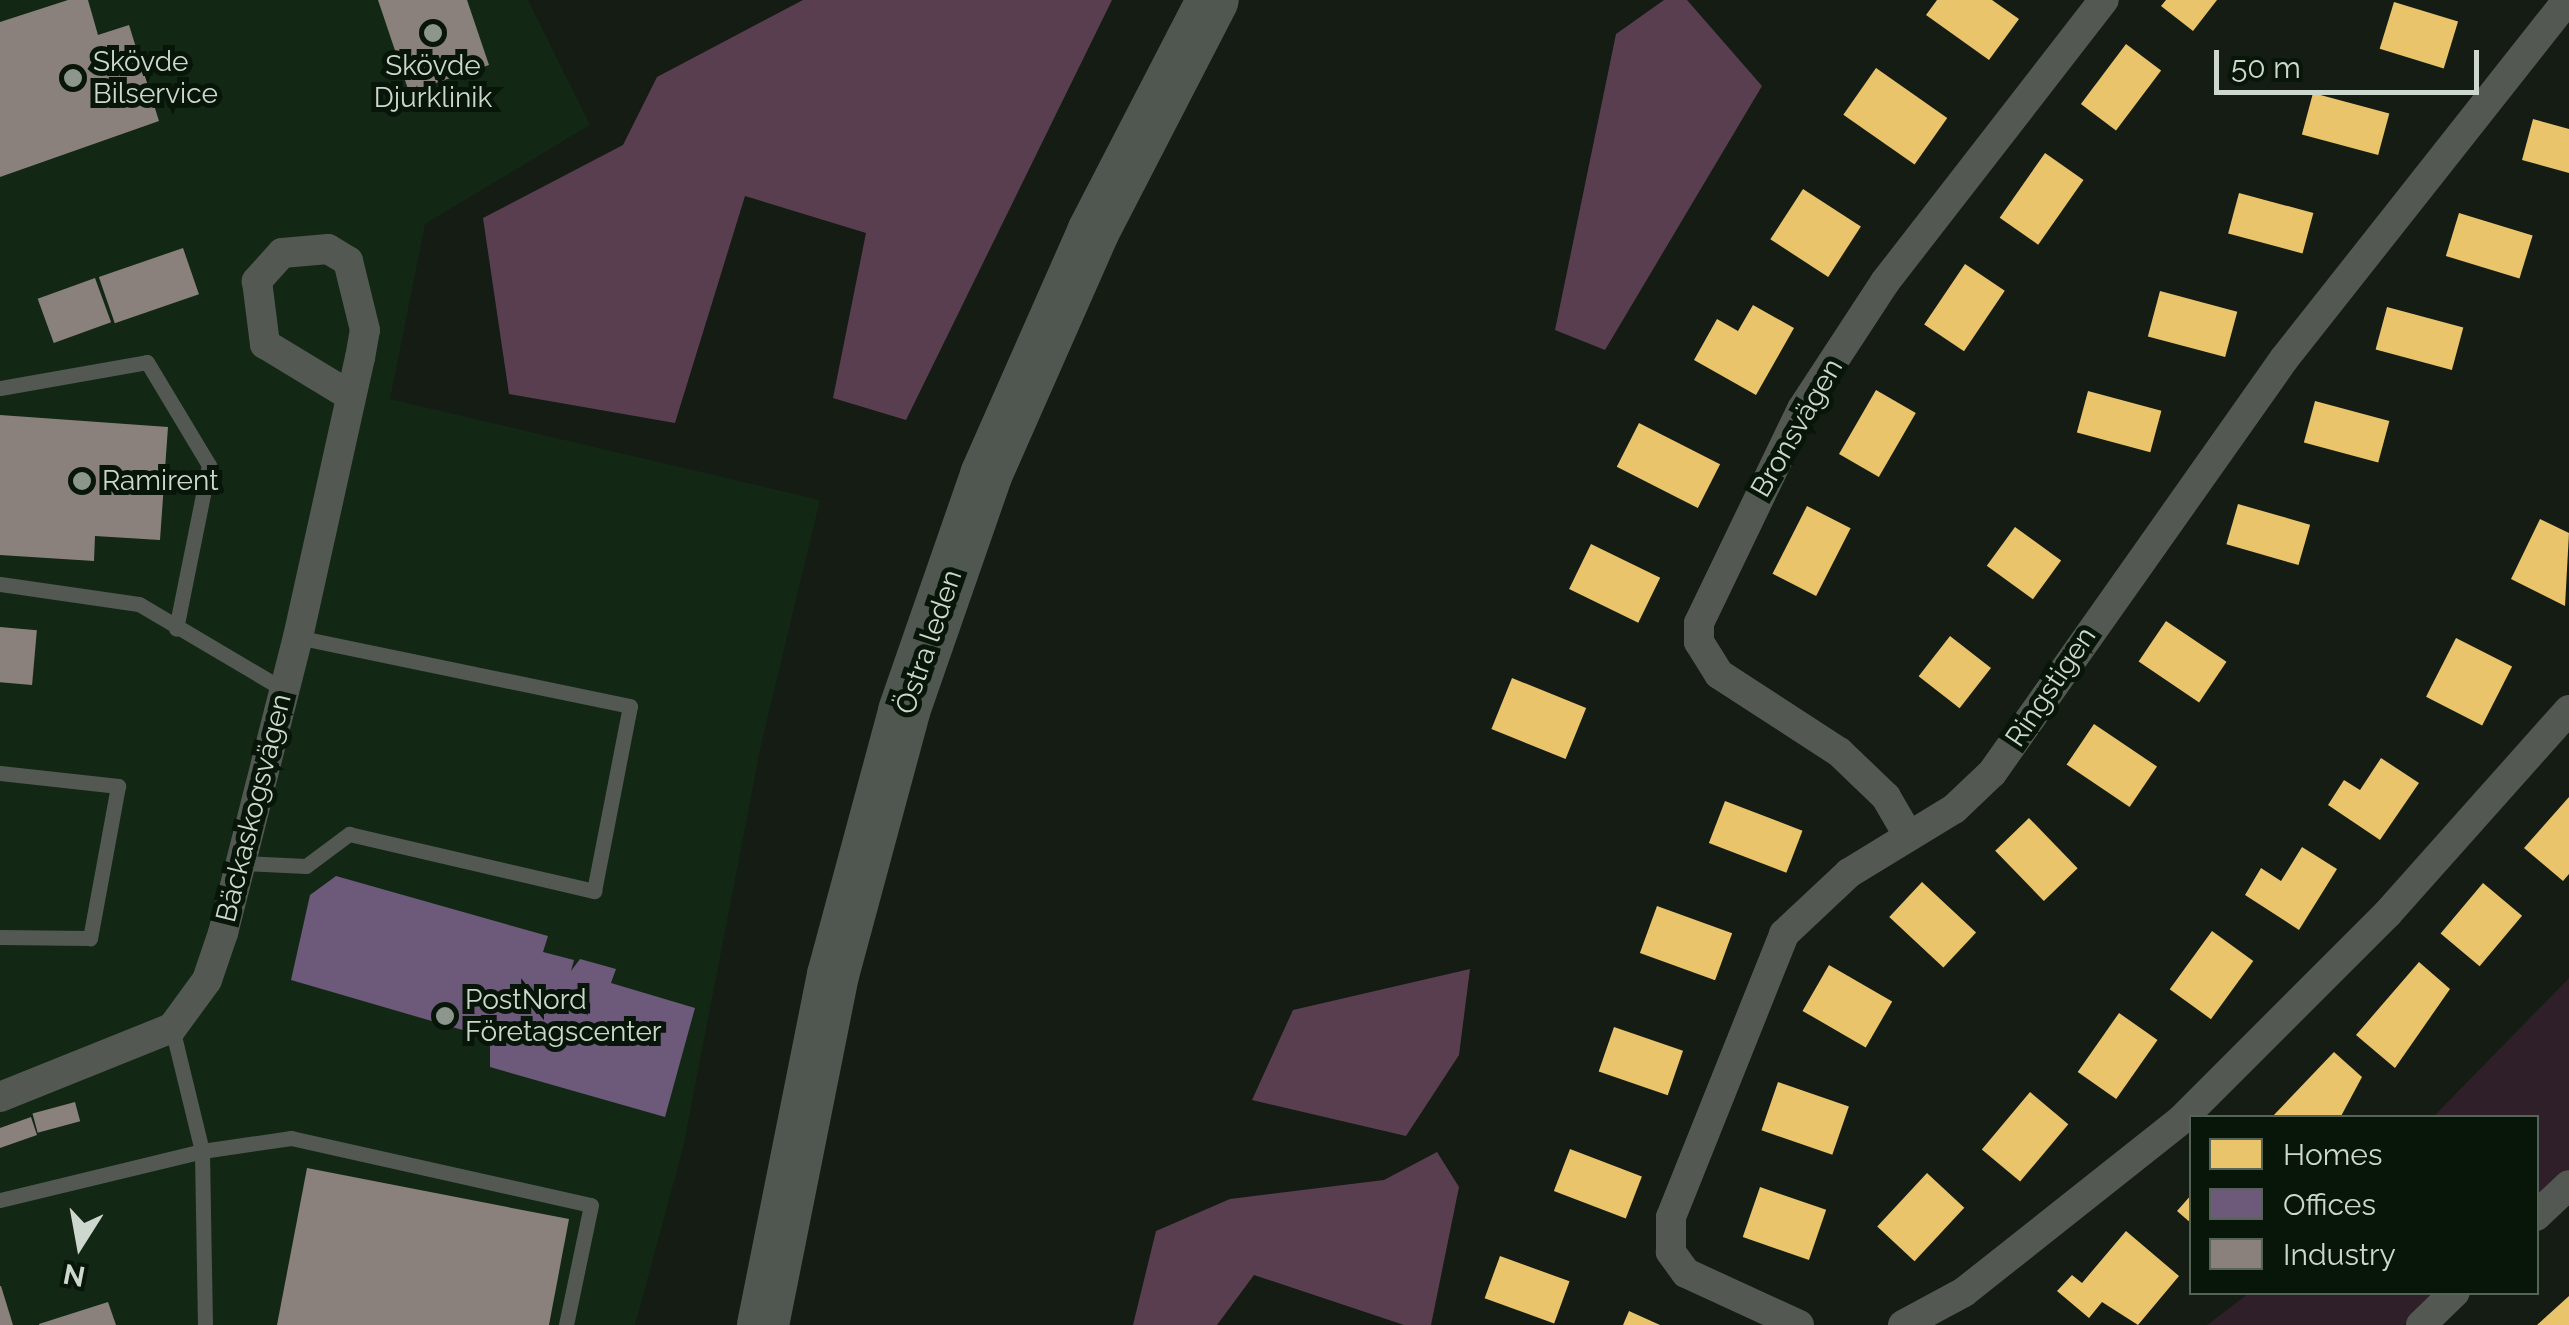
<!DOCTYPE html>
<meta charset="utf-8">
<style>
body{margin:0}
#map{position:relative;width:2569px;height:1325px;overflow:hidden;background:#141c14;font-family:Raleway,sans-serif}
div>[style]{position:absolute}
.built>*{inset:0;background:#132715}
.green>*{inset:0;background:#2e1f28}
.forest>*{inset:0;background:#593e4f}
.homes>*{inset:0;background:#e9c46a;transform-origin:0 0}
.offices>*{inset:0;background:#6d597a}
.industry>*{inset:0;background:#8a817c;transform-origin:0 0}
.service>*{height:15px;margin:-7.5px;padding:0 7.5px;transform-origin:7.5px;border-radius:7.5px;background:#535853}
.minor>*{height:30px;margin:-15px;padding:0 15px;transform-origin:15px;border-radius:15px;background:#535853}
.trunk>*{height:52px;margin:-26px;padding:0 26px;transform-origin:26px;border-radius:26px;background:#505750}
.dots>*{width:28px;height:28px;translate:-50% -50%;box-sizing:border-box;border:5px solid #071608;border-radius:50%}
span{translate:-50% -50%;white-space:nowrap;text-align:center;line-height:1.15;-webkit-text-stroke:10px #071608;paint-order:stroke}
.poi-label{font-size:28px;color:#cdd7cd}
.left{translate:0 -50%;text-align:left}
.street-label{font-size:28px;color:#cdd7cd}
.legend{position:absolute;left:2189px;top:1115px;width:350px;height:180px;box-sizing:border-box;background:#071608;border:2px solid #566357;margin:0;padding:12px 18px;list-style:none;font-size:30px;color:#cdd7cd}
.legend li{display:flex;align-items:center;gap:20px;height:50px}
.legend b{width:50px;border:2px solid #566357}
.north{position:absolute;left:30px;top:1195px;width:100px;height:100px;-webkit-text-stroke:8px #071608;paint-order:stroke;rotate:191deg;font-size:28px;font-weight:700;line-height:40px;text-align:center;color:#cdd7cd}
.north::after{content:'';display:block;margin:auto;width:35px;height:45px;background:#cdd7cd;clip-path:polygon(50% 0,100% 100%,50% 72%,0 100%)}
.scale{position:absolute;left:2214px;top:50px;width:265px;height:45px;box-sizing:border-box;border:5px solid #cdd7cd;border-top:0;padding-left:12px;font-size:30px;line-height:35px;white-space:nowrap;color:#cdd7cd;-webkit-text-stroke:8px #071608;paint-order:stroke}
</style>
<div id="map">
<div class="built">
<div style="clip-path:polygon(0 0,528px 0,590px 125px,425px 224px,390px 399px,820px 500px,761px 745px,683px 1148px,635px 1325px,0 1325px)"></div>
</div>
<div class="green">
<div style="clip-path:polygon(2569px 978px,2569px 1172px,2537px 1203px,2536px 1118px,2432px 1118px)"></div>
<div style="clip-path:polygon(2249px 1293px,2441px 1293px,2404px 1325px,2207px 1325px)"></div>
</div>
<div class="forest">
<div style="clip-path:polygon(803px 0,1112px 0,906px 420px,833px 398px,866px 233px,745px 196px,675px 423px,509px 394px,483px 218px,623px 145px,657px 77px)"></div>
<div style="clip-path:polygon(1664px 0,1687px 0,1762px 86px,1605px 350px,1555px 330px,1616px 34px)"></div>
<div style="clip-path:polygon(1470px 969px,1459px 1055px,1406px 1136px,1252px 1100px,1293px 1010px)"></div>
<div style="clip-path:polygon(1437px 1152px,1459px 1187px,1431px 1325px,1404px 1325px,1254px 1275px,1217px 1325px,1133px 1325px,1156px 1231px,1230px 1199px,1384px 1180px)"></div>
</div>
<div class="homes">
<div style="clip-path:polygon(1937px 0,1992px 0,2019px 19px,1989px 60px,1926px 15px)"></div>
<div style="clip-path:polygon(2166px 0,2217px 0,2193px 31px,2161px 6px)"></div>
<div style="left:2394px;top:2px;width:67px;height:49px;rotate:17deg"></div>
<div style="left:2126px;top:44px;width:44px;height:75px;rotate:37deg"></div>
<div style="left:1876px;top:68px;width:87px;height:57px;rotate:35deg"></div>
<div style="left:2313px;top:93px;width:79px;height:43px;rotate:15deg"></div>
<div style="clip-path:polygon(2533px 119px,2569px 129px,2569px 173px,2522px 160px)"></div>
<div style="left:2045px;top:153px;width:47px;height:79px;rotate:35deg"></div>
<div style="left:1803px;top:189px;width:69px;height:60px;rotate:33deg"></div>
<div style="left:2239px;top:193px;width:77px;height:42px;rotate:15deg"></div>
<div style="left:2459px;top:213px;width:77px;height:45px;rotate:17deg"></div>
<div style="left:1965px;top:264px;width:48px;height:73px;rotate:34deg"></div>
<div style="left:2160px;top:291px;width:80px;height:47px;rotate:15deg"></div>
<div style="clip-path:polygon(1753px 305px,1794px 328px,1756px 395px,1694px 360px,1717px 319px,1738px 331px)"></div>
<div style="left:2387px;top:307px;width:79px;height:44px;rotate:15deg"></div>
<div style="left:1876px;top:390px;width:46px;height:74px;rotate:30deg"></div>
<div style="left:2088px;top:391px;width:76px;height:43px;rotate:15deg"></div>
<div style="left:2315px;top:401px;width:77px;height:43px;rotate:15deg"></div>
<div style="left:1639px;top:423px;width:91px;height:49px;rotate:27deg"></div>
<div style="left:2238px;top:504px;width:75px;height:42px;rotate:16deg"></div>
<div style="left:1807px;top:506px;width:49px;height:76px;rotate:27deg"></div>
<div style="clip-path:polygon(2540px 519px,2569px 533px,2565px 606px,2511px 579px)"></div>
<div style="left:2015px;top:527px;width:57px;height:48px;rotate:36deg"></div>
<div style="left:1591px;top:544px;width:77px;height:50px;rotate:26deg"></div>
<div style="left:2166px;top:621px;width:73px;height:49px;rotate:34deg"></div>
<div style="left:1950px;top:636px;width:52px;height:51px;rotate:38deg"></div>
<div style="left:2456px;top:638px;width:63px;height:66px;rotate:27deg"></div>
<div style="left:1512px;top:678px;width:80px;height:55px;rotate:22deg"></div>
<div style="left:2094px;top:724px;width:76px;height:49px;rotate:34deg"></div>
<div style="clip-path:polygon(2381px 758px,2419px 783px,2380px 840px,2328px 805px,2344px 780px,2360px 790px)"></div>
<div style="clip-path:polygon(2569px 797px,2569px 874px,2563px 881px,2524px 848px)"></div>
<div style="left:1725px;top:801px;width:83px;height:45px;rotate:21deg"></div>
<div style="left:2029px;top:818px;width:70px;height:47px;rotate:46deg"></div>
<div style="clip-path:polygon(2302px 847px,2337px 869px,2299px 930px,2245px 895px,2261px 868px,2281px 881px)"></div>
<div style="left:1922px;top:882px;width:74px;height:48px;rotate:43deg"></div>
<div style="left:2483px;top:883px;width:51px;height:66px;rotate:40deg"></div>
<div style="left:1657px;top:906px;width:80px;height:50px;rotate:20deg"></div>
<div style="left:2212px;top:931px;width:51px;height:72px;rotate:36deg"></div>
<div style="clip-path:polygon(2419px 962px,2450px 989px,2395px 1068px,2356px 1035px)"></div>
<div style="left:1829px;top:965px;width:73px;height:53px;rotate:30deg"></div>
<div style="left:2119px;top:1013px;width:47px;height:72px;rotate:35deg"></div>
<div style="left:1614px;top:1027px;width:73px;height:47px;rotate:19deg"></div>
<div style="clip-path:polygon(2334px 1052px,2362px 1077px,2340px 1118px,2271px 1118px)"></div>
<div style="left:1778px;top:1082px;width:75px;height:51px;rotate:19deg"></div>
<div style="left:2030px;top:1092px;width:50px;height:75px;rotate:40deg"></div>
<div style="left:1570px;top:1149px;width:77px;height:45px;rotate:21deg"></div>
<div style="left:1927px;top:1173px;width:51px;height:73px;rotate:43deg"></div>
<div style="left:1760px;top:1187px;width:70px;height:53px;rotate:19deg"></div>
<div style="clip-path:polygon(2192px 1194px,2192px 1224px,2177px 1211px)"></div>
<div style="clip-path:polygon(2126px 1231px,2179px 1276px,2138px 1325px,2102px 1302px,2089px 1318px,2057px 1291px,2072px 1275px,2082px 1283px)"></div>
<div style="left:1500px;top:1256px;width:74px;height:45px;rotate:20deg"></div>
<div style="clip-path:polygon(2569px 1296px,2569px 1325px,2537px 1325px)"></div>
<div style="clip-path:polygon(1629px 1311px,1660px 1325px,1623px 1325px)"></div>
</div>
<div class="offices">
<div style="clip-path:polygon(336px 876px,548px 936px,543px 952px,574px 960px,571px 971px,580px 959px,616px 969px,611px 983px,695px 1008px,665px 1117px,490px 1067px,490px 1038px,291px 980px,310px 895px)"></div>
</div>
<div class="industry">
<div style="clip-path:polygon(68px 0,88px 0,98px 35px,129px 25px,159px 121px,0 177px,0 22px)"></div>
<div style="clip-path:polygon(378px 0,467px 0,489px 65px,409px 92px)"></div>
<div style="left:183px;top:248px;width:49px;height:89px;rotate:71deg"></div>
<div style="left:95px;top:278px;width:47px;height:61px;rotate:70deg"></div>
<div style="clip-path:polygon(0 415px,168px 427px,160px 540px,95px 536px,94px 561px,0 555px)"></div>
<div style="left:0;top:627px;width:37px;height:55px;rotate:5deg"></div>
<div style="left:75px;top:1102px;width:20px;height:44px;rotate:75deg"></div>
<div style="clip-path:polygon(31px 1117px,37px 1135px,0 1148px,0 1128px)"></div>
<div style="clip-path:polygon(307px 1168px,569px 1219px,549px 1325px,277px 1325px)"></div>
<div style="clip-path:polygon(0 1286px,1px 1286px,13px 1325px,0 1325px)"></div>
<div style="clip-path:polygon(108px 1302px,116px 1325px,39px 1325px,39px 1324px)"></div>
</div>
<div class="service">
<div style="left:0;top:388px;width:149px;rotate:-10deg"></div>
<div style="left:147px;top:362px;width:120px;rotate:59deg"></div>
<div style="left:209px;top:465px;width:167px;rotate:101.4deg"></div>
<div style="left:0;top:584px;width:140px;rotate:8.2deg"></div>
<div style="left:139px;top:604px;width:167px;rotate:30.6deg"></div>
<div style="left:0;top:773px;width:119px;rotate:6.3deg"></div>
<div style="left:118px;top:786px;width:155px;rotate:100.4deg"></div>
<div style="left:90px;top:938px;width:90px;rotate:-179.4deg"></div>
<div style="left:241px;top:863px;width:65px;rotate:2.6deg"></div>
<div style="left:306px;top:866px;width:54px;rotate:-36.7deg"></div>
<div style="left:349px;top:834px;width:252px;rotate:13.1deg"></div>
<div style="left:594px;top:891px;width:188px;rotate:-79deg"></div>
<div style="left:630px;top:706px;width:339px;rotate:-168.3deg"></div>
<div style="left:0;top:1200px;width:208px;rotate:-13.6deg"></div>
<div style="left:202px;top:1151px;width:127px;rotate:-103.7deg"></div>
<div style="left:205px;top:1325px;width:174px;rotate:-91deg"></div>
<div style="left:202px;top:1151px;width:90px;rotate:-8.3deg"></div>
<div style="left:291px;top:1138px;width:307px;rotate:12.6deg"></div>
<div style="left:591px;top:1205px;width:123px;rotate:101.8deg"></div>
</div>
<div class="minor">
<div style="left:1908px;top:835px;width:44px;rotate:-120.1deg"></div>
<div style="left:1886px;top:797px;width:65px;rotate:-136.2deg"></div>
<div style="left:1839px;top:752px;width:143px;rotate:-147deg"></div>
<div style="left:1719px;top:674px;width:38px;rotate:-122deg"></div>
<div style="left:1699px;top:642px;width:19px;rotate:-90deg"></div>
<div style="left:1699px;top:623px;width:237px;rotate:-64.3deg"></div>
<div style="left:1802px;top:409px;width:152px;rotate:-56.8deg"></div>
<div style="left:1885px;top:282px;width:357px;rotate:-52.2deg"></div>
<div style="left:0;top:1097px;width:185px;rotate:-21.9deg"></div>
<div style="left:172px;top:1028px;width:59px;rotate:-53.9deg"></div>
<div style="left:207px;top:980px;width:50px;rotate:-71.2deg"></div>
<div style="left:223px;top:933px;width:305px;rotate:-75.8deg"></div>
<div style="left:298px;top:637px;width:286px;rotate:-77.5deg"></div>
<div style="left:360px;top:358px;width:28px;rotate:-80deg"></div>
<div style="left:365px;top:330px;width:71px;rotate:-103.8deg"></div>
<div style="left:348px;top:261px;width:23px;rotate:-149deg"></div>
<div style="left:328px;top:249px;width:46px;rotate:175deg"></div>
<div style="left:282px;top:253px;width:38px;rotate:132deg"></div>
<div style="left:257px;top:281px;width:64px;rotate:82.8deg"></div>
<div style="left:265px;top:344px;width:100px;rotate:31.2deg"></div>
<div style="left:2536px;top:1216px;width:45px;rotate:-43.2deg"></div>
<div style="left:1799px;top:1325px;width:124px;rotate:-155.3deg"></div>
<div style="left:1686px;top:1273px;width:26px;rotate:-126deg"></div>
<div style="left:1671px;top:1252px;width:35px;rotate:-90deg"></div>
<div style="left:1671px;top:1217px;width:305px;rotate:-68.2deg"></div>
<div style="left:1784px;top:934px;width:89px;rotate:-43.2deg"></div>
<div style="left:1849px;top:873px;width:123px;rotate:-31.4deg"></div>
<div style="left:1954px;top:809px;width:52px;rotate:-43.5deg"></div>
<div style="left:1992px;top:773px;width:507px;rotate:-54.8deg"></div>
<div style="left:2284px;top:359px;width:458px;rotate:-51.7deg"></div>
<div style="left:1903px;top:1325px;width:69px;rotate:-28.4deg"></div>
<div style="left:1964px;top:1292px;width:277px;rotate:-38.4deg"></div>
<div style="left:2181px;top:1120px;width:293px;rotate:-45deg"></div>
<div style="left:2388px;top:913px;width:272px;rotate:-48.3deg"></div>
<div style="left:2421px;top:1325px;width:47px;rotate:-44.1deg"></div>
</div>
<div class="trunk">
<div style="left:763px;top:1325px;width:357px;rotate:-78.7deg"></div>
<div style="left:833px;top:975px;width:273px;rotate:-74.9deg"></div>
<div style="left:904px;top:711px;width:250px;rotate:-70.8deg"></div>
<div style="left:986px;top:475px;width:266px;rotate:-66.2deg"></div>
<div style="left:1093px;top:232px;width:261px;rotate:-62.7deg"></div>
</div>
<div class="dots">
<div style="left:433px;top:33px;background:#8c968c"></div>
<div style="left:73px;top:78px;background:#8c968c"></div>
<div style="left:82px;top:481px;background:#8c968c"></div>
<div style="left:445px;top:1016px;background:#8c968c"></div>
</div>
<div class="poi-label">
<span class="left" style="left:93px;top:78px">Skövde<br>Bilservice</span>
<span style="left:433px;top:82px">Skövde<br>Djurklinik</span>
<span class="left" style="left:102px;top:481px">Ramirent</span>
<span class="left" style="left:465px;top:1016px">PostNord<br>Företagscenter</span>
</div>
<div class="street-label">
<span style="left:1797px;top:428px;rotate:-60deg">Bronsvägen</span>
<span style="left:929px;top:642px;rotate:-71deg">Östra leden</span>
<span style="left:2051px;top:687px;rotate:-56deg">Ringstigen</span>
<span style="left:254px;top:808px;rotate:-76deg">Bäckaskogsvägen</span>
</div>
<ul class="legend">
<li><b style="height:28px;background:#e9c46a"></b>Homes</li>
<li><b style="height:28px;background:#6d597a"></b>Offices</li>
<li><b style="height:28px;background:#8a817c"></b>Industry</li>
</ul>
<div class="north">N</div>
<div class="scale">50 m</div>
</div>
